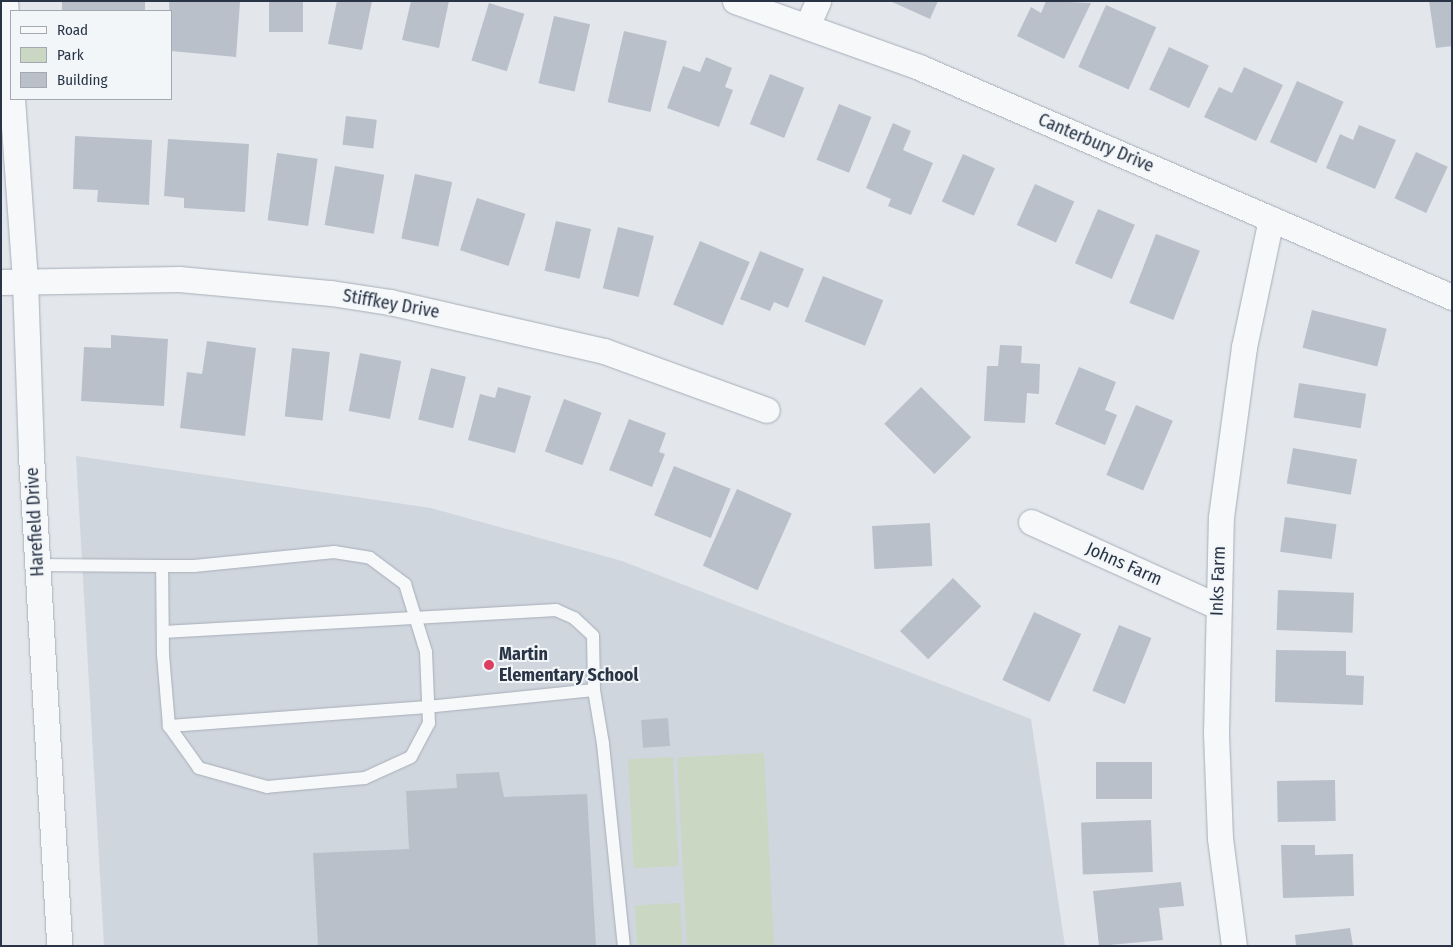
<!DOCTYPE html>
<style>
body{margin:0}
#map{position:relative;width:1453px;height:947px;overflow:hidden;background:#e3e7ec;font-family:"Fira Sans Condensed",sans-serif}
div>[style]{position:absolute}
.built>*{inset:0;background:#d0d6de}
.green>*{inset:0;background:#c9d7c3;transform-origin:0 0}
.building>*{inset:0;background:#b9c0ca;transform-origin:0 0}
.roads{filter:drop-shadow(0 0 1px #a7aeb7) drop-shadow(0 0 1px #a7aeb7)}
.service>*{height:12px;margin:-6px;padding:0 6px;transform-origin:6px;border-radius:6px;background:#f6f8fa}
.minor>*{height:25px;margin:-12.5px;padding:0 12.5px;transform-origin:12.5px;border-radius:12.5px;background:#f6f8fa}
.dots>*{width:14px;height:14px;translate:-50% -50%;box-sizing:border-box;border:2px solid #f3f6f9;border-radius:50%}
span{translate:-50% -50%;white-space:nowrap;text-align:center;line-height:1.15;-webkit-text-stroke:4px #f3f6f9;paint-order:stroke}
.street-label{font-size:18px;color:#293546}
.poi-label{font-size:18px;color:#293546;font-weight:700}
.left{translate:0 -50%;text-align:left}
.frame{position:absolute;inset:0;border:2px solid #293546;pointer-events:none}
.legend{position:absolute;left:10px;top:10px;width:162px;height:90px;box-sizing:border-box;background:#f3f6f9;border:1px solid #a2a9b1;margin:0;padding:6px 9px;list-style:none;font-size:15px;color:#293546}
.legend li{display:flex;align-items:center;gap:10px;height:25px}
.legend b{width:25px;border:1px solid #a2a9b1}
</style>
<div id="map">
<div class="built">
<div style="clip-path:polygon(76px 456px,431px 508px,622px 561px,1031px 719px,1065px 946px,104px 946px)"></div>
</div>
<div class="green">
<div style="left:764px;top:753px;width:193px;height:87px;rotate:87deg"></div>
<div style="left:673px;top:757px;width:109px;height:45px;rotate:87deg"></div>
<div style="left:680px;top:903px;width:43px;height:45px;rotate:87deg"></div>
</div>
<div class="building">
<div style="left:62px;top:1px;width:83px;height:10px"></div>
<div style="clip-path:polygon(169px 1px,240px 2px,236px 57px,171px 51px)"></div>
<div style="left:269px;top:1px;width:34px;height:31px"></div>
<div style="clip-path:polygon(337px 1px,372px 1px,362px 50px,328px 44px)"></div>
<div style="clip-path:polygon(411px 1px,449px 1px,439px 48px,402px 40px)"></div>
<div style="clip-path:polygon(890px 1px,938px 1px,930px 19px)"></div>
<div style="clip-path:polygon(1046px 1px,1091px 3px,1064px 59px,1017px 36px,1031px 7px,1041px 13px)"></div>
<div style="clip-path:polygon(1429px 1px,1452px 1px,1452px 46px,1436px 48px)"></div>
<div style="left:489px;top:3px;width:37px;height:60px;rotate:17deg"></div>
<div style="left:1106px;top:5px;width:55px;height:68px;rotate:24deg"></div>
<div style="left:554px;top:16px;width:37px;height:69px;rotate:13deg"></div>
<div style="left:624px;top:31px;width:44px;height:73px;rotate:13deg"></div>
<div style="left:1169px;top:47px;width:44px;height:47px;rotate:25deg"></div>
<div style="clip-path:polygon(706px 57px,732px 68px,725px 87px,733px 90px,719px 127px,667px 108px,683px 66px,700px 72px)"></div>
<div style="clip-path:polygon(1244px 67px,1283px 85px,1256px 141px,1204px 117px,1219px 87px,1232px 93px)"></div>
<div style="left:770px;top:74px;width:37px;height:54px;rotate:22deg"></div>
<div style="left:1297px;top:81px;width:51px;height:67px;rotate:24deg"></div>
<div style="left:839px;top:104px;width:35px;height:60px;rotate:22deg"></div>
<div style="left:346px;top:116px;width:31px;height:29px;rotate:7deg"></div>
<div style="clip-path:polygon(893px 123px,911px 131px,903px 150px,933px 163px,911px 215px,888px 206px,891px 199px,866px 188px)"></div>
<div style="clip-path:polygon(1359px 125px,1396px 140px,1375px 189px,1326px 168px,1340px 134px,1353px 140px)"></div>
<div style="clip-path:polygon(75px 136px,152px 140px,149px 205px,97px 202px,98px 190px,73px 189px)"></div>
<div style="clip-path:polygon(168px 139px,249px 144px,245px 212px,184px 208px,184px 198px,164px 196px)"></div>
<div style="left:1416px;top:152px;width:35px;height:51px;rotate:25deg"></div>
<div style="left:277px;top:153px;width:41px;height:68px;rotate:8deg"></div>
<div style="left:963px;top:154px;width:35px;height:52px;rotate:24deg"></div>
<div style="left:335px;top:166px;width:50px;height:60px;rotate:10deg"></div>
<div style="left:415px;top:174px;width:38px;height:66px;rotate:12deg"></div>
<div style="left:1035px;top:184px;width:43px;height:45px;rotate:24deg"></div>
<div style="left:477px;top:198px;width:51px;height:55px;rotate:18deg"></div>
<div style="left:1098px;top:209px;width:40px;height:59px;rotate:23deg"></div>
<div style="left:556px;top:221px;width:36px;height:51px;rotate:13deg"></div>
<div style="left:618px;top:227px;width:37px;height:63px;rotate:14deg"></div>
<div style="left:1156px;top:234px;width:47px;height:74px;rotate:21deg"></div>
<div style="left:700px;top:241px;width:54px;height:69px;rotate:23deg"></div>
<div style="clip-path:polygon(760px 251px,804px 269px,788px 308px,774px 302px,770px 311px,740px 299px)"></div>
<div style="left:823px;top:276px;width:65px;height:49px;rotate:22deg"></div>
<div style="left:1312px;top:310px;width:77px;height:39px;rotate:14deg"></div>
<div style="clip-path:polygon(111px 335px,168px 339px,164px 406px,81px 401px,84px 347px,111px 348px)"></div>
<div style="clip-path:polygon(207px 341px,256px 348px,245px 436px,180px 428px,187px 372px,202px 374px)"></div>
<div style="clip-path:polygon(1000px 345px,1022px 346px,1021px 363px,1040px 364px,1039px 394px,1027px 393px,1025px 423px,984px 421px,987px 366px,998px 366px)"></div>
<div style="left:292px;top:348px;width:38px;height:69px;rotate:6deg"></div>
<div style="left:360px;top:353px;width:42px;height:59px;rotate:11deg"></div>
<div style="clip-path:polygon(1079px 367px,1116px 382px,1105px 410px,1117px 415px,1105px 445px,1055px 424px)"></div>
<div style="left:431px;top:368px;width:36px;height:53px;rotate:14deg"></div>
<div style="left:1299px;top:383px;width:68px;height:35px;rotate:9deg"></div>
<div style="clip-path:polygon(498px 387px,531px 396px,515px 453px,468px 440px,480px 394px,495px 398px)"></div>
<div style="left:921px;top:387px;width:71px;height:52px;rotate:45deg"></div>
<div style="left:564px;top:399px;width:40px;height:56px;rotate:20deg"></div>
<div style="left:1136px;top:405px;width:40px;height:76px;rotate:23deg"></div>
<div style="clip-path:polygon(629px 419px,666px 433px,659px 452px,665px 454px,652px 487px,609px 470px)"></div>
<div style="left:1293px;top:448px;width:65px;height:36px;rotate:10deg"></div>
<div style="left:674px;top:466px;width:61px;height:53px;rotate:22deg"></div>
<div style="left:737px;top:489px;width:60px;height:84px;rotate:24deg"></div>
<div style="left:1285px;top:517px;width:52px;height:35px;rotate:8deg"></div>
<div style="left:930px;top:523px;width:43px;height:58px;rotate:87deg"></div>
<div style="left:953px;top:578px;width:40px;height:75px;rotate:45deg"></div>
<div style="left:1278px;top:590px;width:76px;height:40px;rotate:2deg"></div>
<div style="left:1034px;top:612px;width:52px;height:75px;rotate:25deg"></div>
<div style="left:1119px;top:625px;width:35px;height:71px;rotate:22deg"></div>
<div style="clip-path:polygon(1276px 650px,1346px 651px,1346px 675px,1364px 676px,1363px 705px,1275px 702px)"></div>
<div style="left:668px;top:718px;width:28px;height:27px;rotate:86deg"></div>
<div style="left:1096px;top:762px;width:56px;height:37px"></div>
<div style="clip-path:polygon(499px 772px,504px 797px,587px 794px,596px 946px,318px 946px,313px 853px,409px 849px,406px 791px,457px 788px,456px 774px)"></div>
<div style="left:1335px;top:780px;width:41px;height:58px;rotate:89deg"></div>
<div style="left:1151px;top:820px;width:52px;height:70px;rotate:88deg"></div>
<div style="clip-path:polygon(1281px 845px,1315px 845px,1315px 855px,1353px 854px,1354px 896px,1283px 898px)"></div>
<div style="clip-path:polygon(1181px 882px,1184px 906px,1159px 908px,1163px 940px,1099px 946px,1093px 891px)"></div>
<div style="clip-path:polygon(1350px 928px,1353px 946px,1296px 946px,1295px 935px)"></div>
</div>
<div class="roads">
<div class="service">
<div style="left:37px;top:565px;width:125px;rotate:0.5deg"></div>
<div style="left:162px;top:566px;width:32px"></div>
<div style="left:194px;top:566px;width:141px;rotate:-5.7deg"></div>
<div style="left:334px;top:552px;width:36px;rotate:9deg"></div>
<div style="left:370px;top:558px;width:44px;rotate:36.6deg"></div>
<div style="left:405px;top:584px;width:71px;rotate:72.8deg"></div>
<div style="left:426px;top:652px;width:71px;rotate:87.6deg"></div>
<div style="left:429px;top:723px;width:38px;rotate:118deg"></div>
<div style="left:411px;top:757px;width:51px;rotate:155.5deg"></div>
<div style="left:365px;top:778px;width:98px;rotate:174.8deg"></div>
<div style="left:267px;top:787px;width:71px;rotate:-164.4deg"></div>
<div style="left:199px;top:768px;width:52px;rotate:-125.5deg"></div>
<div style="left:169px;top:726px;width:71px;rotate:-94.8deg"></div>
<div style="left:163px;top:655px;width:89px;rotate:-90.6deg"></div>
<div style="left:163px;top:632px;width:394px;rotate:-3.2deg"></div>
<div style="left:556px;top:610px;width:20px;rotate:24deg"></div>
<div style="left:574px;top:618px;width:26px;rotate:43deg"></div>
<div style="left:593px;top:636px;width:54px;rotate:88.9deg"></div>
<div style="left:594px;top:690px;width:167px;rotate:174.2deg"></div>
<div style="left:428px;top:707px;width:260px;rotate:175.8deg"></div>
<div style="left:594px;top:690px;width:55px;rotate:80.5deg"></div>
<div style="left:603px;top:744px;width:203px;rotate:84.1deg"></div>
</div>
<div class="minor">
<div style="left:5px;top:1px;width:85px;rotate:86deg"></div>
<div style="left:735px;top:1px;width:195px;rotate:19.7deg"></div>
<div style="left:919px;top:67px;width:581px;rotate:23.34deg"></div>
<div style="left:807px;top:26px;width:27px;rotate:-66deg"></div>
<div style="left:12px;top:99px;width:182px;rotate:85.9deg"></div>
<div style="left:25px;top:281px;width:174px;rotate:88deg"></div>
<div style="left:31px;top:455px;width:492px;rotate:86.7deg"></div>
<div style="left:1px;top:282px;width:178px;rotate:-1deg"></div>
<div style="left:179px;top:279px;width:153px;rotate:5.3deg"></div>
<div style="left:331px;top:293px;width:60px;rotate:8.7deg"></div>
<div style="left:390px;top:302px;width:220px;rotate:12.9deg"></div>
<div style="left:604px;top:351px;width:173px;rotate:19.9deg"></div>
<div style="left:1031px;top:522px;width:204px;rotate:24.3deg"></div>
<div style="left:1234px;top:946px;width:109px;rotate:-97.4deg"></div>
<div style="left:1220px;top:838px;width:105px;rotate:-92.2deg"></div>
<div style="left:1216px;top:733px;width:216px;rotate:-88.7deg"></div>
<div style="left:1221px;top:517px;width:172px;rotate:-82.3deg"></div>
<div style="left:1244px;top:347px;width:131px;rotate:-78.1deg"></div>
</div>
</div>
<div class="dots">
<div style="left:489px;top:665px;background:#db3e61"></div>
</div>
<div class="street-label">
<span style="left:1096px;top:143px;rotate:23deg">Canterbury Drive</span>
<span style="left:391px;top:304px;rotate:10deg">Stiffkey Drive</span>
<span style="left:35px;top:522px;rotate:-93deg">Harefield Drive</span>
<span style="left:1124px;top:564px;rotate:24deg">Johns Farm</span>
<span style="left:1218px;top:581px;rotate:-88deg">Inks Farm</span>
</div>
<div class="poi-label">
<span class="left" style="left:499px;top:665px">Martin<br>Elementary School</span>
</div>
<div class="frame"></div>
<ul class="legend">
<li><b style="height:6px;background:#f6f8fa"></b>Road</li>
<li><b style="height:14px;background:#c9d7c3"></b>Park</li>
<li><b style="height:14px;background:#b9c0ca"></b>Building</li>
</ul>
</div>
